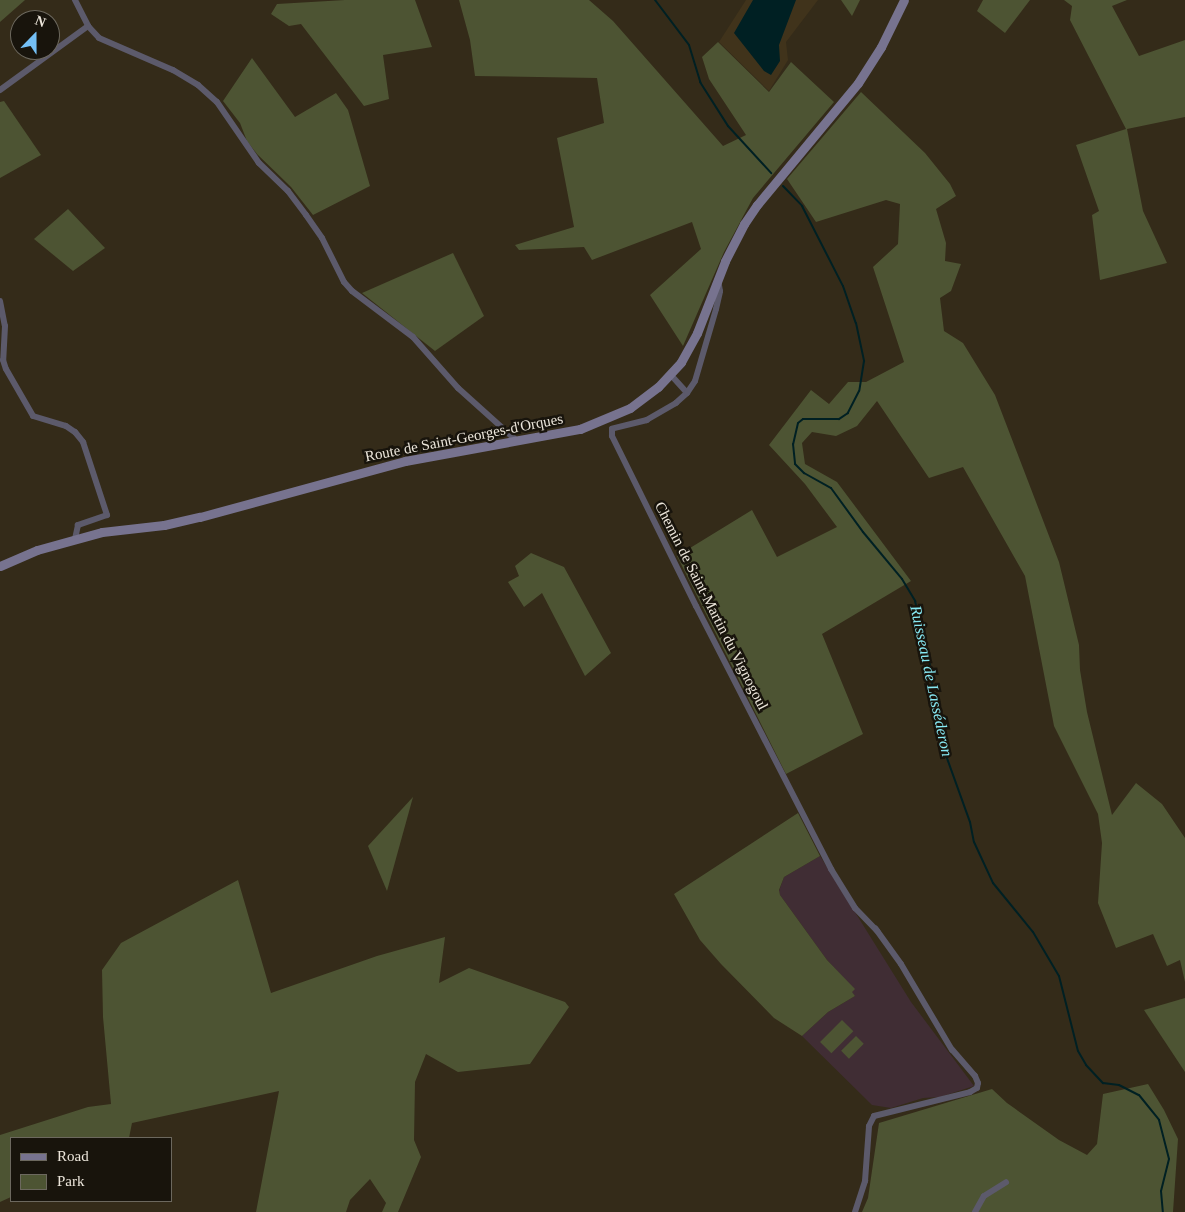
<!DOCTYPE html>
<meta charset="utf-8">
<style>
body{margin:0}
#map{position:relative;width:1185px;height:1212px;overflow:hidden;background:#342b19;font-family:"Times New Roman",serif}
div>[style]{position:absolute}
.built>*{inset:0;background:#40331b}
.medical>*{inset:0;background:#402d34}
.green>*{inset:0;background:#4d5433;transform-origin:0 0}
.water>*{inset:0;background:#002023}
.stream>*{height:2px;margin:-1px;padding:0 1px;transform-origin:1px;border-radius:1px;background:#002023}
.street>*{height:6px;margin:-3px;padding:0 3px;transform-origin:3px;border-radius:3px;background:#5c5a6b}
.secondary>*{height:9px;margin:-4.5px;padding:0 4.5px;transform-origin:4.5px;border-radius:4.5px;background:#77738f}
span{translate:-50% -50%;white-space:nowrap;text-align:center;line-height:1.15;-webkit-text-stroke:5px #18140c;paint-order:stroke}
.street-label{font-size:15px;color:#ebe5da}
.water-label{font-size:16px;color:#87e9f4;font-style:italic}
.legend{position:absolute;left:10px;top:1137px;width:162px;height:65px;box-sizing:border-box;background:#18140c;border:1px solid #6c685e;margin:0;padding:6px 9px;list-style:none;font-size:15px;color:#ebe5da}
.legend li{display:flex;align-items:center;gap:10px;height:25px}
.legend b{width:25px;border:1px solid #6c685e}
.north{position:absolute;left:10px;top:10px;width:50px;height:50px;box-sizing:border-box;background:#18140c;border:1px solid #6c685e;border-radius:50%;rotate:22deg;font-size:14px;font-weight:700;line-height:20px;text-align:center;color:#ebe5da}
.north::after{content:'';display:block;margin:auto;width:18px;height:22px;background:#74c0f6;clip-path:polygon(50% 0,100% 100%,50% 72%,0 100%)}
</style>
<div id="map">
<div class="built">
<div style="clip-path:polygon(746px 0,818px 0,786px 42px,788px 60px,769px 91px,719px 42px)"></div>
</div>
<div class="medical">
<div style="clip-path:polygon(820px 856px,911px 1002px,974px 1086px,940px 1097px,923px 1098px,891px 1108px,872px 1105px,802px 1036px,828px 1012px,855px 996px,851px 992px,854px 989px,827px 960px,780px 895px,779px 891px,784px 877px)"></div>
</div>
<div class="green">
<div style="clip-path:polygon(0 0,25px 0,0 22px)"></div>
<div style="clip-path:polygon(345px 0,415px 0,432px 47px,383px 55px,389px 99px,364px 106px,301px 24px,289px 26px,271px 14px,277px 4px)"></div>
<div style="clip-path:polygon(459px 0,589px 0,613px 21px,723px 146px,746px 135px,709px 79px,702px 57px,718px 42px,769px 92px,791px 62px,834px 102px,753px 198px,724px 252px,683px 346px,650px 295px,701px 249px,692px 222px,592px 260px,584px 247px,519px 250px,515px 245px,574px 227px,557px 138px,604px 123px,597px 78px,475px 76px,470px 40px)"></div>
<div style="clip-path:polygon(841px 0,860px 0,852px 16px)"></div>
<div style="clip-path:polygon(983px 0,1030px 0,1005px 33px,977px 11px)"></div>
<div style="clip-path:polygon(1064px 0,1127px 0,1112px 6px,1139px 56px,1185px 40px,1185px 117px,1127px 129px,1143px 211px,1167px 263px,1100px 280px,1092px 215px,1099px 211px,1076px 145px,1126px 129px,1070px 20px,1072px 6px)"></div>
<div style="clip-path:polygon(252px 58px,295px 117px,336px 93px,348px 110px,370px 186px,313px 215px,291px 187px,257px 154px,247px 141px,240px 123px,223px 101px)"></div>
<div style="clip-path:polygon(861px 92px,925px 153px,950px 184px,956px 196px,936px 209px,946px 243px,945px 261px,961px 264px,951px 291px,940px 298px,944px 331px,963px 343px,995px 395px,1059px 562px,1079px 645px,1080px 670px,1087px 712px,1112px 815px,1136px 783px,1162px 804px,1185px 838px,1185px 982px,1180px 960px,1167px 966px,1153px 934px,1116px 948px,1098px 903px,1102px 843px,1098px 814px,1054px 726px,1025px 576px,963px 467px,929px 478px,877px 401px,857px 426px,836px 436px,812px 432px,802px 443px,805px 464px,837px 482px,911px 581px,822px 634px,863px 734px,786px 774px,677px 556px,752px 510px,777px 557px,837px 527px,805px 484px,769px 445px,811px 390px,829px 404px,848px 382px,866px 382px,904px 362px,873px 267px,898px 244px,900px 204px,886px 200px,816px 222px,787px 179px)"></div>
<div style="clip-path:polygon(4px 101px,41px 155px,0 178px,0 102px)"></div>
<div style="clip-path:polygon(68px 209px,105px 248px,73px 271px,34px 239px)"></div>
<div style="clip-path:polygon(453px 253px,484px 316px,435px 351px,362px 293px)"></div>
<div style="clip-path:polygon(531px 553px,564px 567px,611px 653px,585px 676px,542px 593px,524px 607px,508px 582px,519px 576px,515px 566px)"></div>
<div style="clip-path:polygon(413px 797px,387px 891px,368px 846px)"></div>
<div style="clip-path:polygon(798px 813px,820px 856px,784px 877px,779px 890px,780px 895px,827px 960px,855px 989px,852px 992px,855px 996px,828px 1012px,802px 1036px,774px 1018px,721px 964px,700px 940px,674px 894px)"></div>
<div style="clip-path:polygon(238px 880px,271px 993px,377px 956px,445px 937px,439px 983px,469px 968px,565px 1002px,569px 1007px,530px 1064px,458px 1072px,426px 1054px,415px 1082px,414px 1140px,421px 1157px,398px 1212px,382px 1212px,386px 1203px,370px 1179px,350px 1200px,346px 1212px,256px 1212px,279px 1091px,132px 1123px,129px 1138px,11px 1138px,11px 1197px,0 1202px,0 1135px,88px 1107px,111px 1104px,103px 1017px,102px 970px,121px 943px)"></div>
<div style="clip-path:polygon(1185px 998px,1185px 1072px,1144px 1010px)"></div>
<div style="left:842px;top:1020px;width:16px;height:31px;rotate:45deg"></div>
<div style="left:856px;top:1036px;width:11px;height:21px;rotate:45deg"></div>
<div style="clip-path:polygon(1148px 1084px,1164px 1110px,1178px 1139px,1173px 1212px,862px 1212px,868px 1198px,879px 1123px,992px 1089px,1007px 1103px,1059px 1140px,1087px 1155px,1097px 1144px,1103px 1094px)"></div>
</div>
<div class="water">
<div style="clip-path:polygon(753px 0,796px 0,779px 45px,780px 61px,771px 75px,764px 71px,734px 33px)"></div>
</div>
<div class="stream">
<div style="left:655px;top:0;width:56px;rotate:52.9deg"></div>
<div style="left:689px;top:45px;width:39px;rotate:73deg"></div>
<div style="left:700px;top:82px;width:52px;rotate:57.5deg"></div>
<div style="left:728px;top:126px;width:64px;rotate:47.5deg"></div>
<div style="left:783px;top:186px;width:28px;rotate:46deg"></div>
<div style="left:802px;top:206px;width:90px;rotate:62.9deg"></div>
<div style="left:843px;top:286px;width:39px;rotate:71deg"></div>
<div style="left:856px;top:323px;width:39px;rotate:78deg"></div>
<div style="left:864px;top:361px;width:30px;rotate:99deg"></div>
<div style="left:859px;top:391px;width:25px;rotate:117deg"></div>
<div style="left:848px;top:413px;width:11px;rotate:146deg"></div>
<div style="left:839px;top:419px;width:36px;rotate:180deg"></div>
<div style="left:803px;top:419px;width:6px;rotate:141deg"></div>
<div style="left:798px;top:423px;width:22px;rotate:103deg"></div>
<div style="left:793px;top:444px;width:20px;rotate:84deg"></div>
<div style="left:795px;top:464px;width:13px;rotate:45deg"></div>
<div style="left:804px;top:473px;width:31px;rotate:29deg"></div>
<div style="left:831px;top:488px;width:54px;rotate:54deg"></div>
<div style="left:863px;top:532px;width:61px;rotate:50.3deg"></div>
<div style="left:902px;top:579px;width:26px;rotate:59deg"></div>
<div style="left:915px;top:601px;width:59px;rotate:76.2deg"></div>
<div style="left:929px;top:658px;width:79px;rotate:82.7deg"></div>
<div style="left:939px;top:736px;width:91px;rotate:70.2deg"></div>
<div style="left:970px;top:822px;width:20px;rotate:79deg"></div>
<div style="left:974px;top:842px;width:45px;rotate:65.1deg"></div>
<div style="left:993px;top:883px;width:63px;rotate:50.8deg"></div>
<div style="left:1033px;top:932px;width:51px;rotate:59.4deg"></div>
<div style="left:1059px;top:976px;width:77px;rotate:75.8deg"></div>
<div style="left:1078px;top:1051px;width:16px;rotate:60deg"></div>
<div style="left:1086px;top:1065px;width:25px;rotate:47deg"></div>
<div style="left:1103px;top:1083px;width:16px;rotate:7deg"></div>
<div style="left:1119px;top:1085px;width:22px;rotate:27deg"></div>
<div style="left:1139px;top:1095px;width:32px;rotate:51deg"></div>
<div style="left:1159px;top:1120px;width:40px;rotate:75.6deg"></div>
<div style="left:1169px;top:1159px;width:33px;rotate:104deg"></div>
<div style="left:1161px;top:1191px;width:21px;rotate:85deg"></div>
</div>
<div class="street">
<div style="left:75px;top:0;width:29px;rotate:63deg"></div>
<div style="left:88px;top:26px;width:16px;rotate:47deg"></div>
<div style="left:99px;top:38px;width:81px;rotate:23.4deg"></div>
<div style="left:173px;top:70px;width:29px;rotate:31deg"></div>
<div style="left:198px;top:85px;width:25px;rotate:42deg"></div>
<div style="left:217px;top:102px;width:74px;rotate:55.5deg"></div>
<div style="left:259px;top:163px;width:40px;rotate:44deg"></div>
<div style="left:288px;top:191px;width:30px;rotate:53deg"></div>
<div style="left:306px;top:215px;width:28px;rotate:55deg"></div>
<div style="left:322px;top:238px;width:49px;rotate:63.4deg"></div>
<div style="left:344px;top:282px;width:12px;rotate:48deg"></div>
<div style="left:352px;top:291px;width:76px;rotate:37deg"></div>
<div style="left:413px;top:337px;width:68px;rotate:48.6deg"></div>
<div style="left:458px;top:388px;width:79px;rotate:41.9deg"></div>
<div style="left:0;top:90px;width:109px;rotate:-36deg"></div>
<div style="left:0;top:301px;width:25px;rotate:79deg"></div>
<div style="left:5px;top:326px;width:34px;rotate:93deg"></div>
<div style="left:3px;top:360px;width:9px;rotate:72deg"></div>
<div style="left:6px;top:369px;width:54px;rotate:60.1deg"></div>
<div style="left:33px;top:416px;width:34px;rotate:17deg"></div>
<div style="left:66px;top:426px;width:11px;rotate:34deg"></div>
<div style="left:75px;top:432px;width:13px;rotate:51deg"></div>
<div style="left:83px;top:442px;width:77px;rotate:71.8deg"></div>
<div style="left:107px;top:515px;width:31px;rotate:161deg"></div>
<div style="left:78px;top:525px;width:14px;rotate:102deg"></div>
<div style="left:670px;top:374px;width:25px;rotate:48deg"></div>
<div style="left:687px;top:393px;width:15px;rotate:138deg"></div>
<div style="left:676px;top:403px;width:34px;rotate:150deg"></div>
<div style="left:647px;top:420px;width:36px;rotate:166deg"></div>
<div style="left:612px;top:429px;width:7px;rotate:90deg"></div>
<div style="left:612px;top:436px;width:190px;rotate:63.7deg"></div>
<div style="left:696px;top:606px;width:296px;rotate:62.8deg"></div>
<div style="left:831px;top:869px;width:46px;rotate:58.4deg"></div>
<div style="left:855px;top:908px;width:32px;rotate:46deg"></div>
<div style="left:687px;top:393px;width:14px;rotate:-56deg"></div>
<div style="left:695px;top:381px;width:75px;rotate:-73.7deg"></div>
<div style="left:716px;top:309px;width:18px;rotate:-77deg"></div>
<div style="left:720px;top:291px;width:11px;rotate:-100deg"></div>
<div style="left:855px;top:1212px;width:33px;rotate:-72deg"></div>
<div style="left:865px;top:1181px;width:55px;rotate:-85.8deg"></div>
<div style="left:869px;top:1126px;width:11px;rotate:-63deg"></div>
<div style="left:874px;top:1116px;width:99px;rotate:-14deg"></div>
<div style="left:970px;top:1092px;width:8px;rotate:-30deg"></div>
<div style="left:977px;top:1088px;width:5px;rotate:-79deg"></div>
<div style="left:978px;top:1083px;width:8px;rotate:-113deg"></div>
<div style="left:975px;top:1076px;width:35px;rotate:-131deg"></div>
<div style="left:952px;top:1050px;width:100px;rotate:-120.7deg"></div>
<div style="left:901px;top:964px;width:44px;rotate:-125.8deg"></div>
<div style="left:975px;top:1212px;width:18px;rotate:-61deg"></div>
<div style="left:984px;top:1196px;width:26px;rotate:-32deg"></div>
</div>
<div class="secondary">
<div style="left:0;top:566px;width:40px;rotate:-23.4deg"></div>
<div style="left:37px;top:550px;width:67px;rotate:-15.5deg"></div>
<div style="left:102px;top:532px;width:62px;rotate:-6.4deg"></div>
<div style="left:164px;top:525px;width:37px;rotate:-13deg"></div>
<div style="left:200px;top:517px;width:213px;rotate:-15.3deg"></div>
<div style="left:405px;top:461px;width:178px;rotate:-10.4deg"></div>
<div style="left:580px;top:429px;width:54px;rotate:-22.8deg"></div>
<div style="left:630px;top:408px;width:35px;rotate:-37deg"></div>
<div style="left:658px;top:387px;width:34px;rotate:-47deg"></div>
<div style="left:681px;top:362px;width:33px;rotate:-61deg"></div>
<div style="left:697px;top:333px;width:77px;rotate:-68.7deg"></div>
<div style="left:725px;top:261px;width:42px;rotate:-62.8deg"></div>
<div style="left:744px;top:224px;width:23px;rotate:-56deg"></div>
<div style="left:757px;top:205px;width:158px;rotate:-50.4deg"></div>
<div style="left:858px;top:83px;width:43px;rotate:-57.4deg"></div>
<div style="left:881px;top:47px;width:52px;rotate:-63.9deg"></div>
</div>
<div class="street-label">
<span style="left:464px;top:438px;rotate:-11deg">Route de Saint-Georges-d'Orques</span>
<span style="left:711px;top:606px;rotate:63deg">Chemin de Saint-Martin du Vignogoul</span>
</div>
<div class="water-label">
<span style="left:931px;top:681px;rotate:78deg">Ruisseau de Lasséderon</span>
</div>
<ul class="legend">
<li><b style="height:6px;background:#77738f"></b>Road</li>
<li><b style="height:14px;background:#4d5433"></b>Park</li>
</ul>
<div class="north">N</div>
</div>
